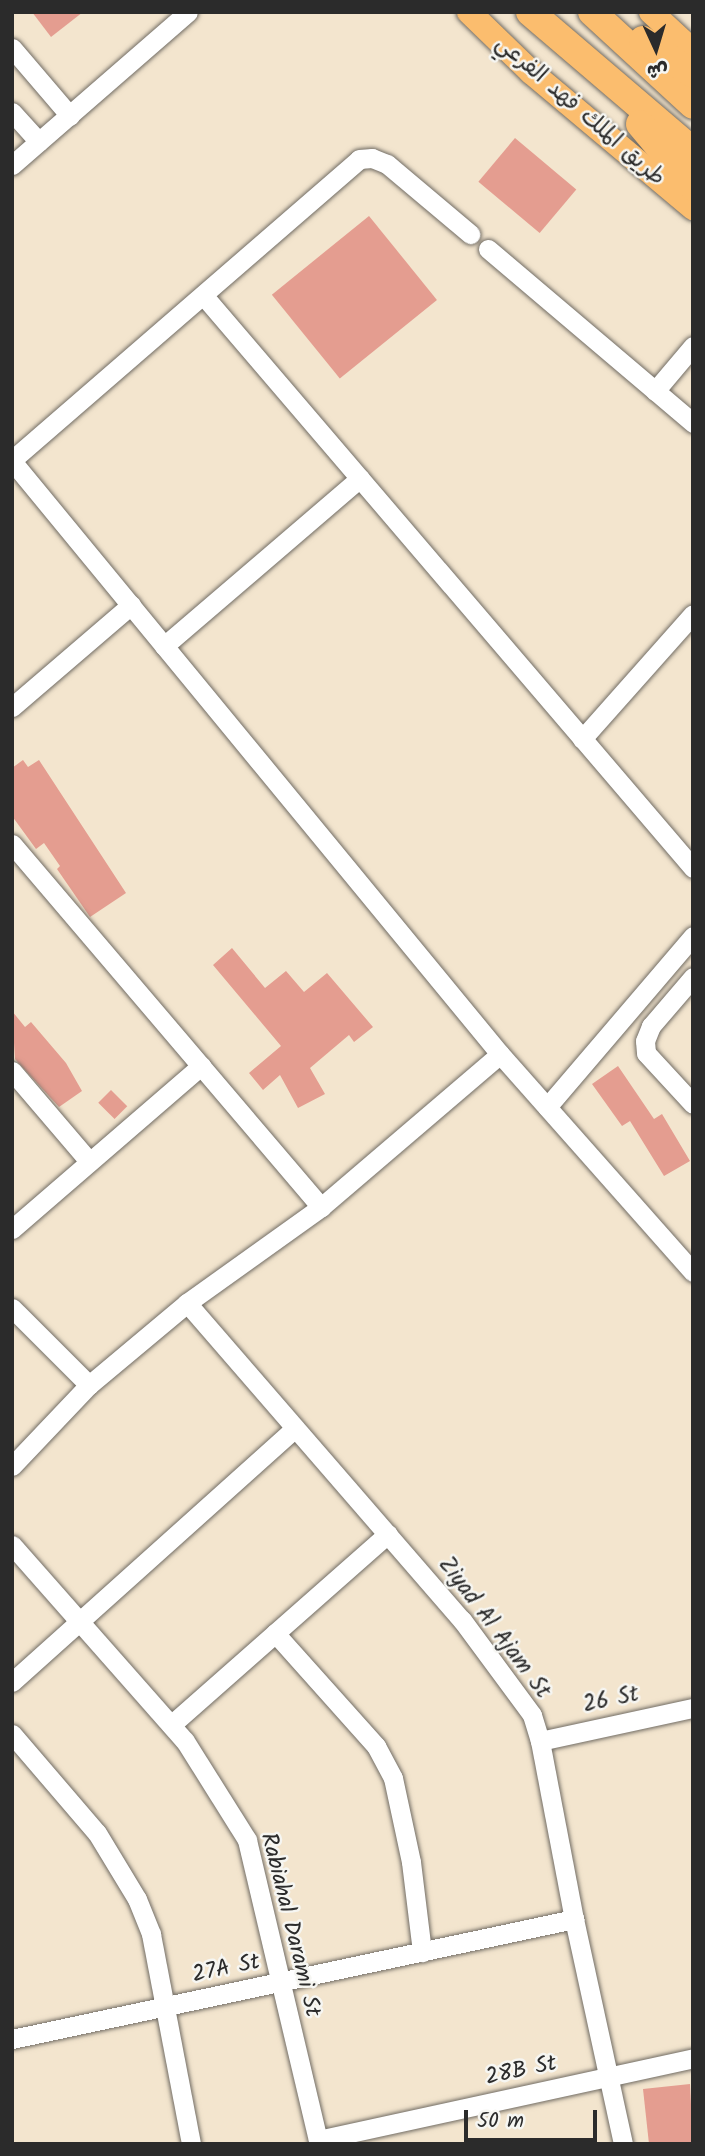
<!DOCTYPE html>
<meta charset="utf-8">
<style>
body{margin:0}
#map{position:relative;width:705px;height:2156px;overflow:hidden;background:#f3e5ce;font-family:Kalam,"Playpen Sans Arabic",sans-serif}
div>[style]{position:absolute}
.building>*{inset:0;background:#e49d90;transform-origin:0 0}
.roads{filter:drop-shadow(0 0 2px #716c64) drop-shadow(0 0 2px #716c64)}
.minor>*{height:19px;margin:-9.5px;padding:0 9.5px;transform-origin:9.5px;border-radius:9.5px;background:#fff}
.major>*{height:24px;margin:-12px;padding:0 12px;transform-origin:12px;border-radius:12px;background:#fbbd6e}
.highway>*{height:28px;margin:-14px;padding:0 14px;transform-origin:14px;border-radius:14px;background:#fbbd6e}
span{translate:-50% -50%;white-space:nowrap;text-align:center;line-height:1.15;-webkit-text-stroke:5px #f6f6f2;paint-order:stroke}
.street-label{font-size:23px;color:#2b2b2b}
.frame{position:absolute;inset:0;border:14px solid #2b2b2b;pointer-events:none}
.north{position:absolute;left:621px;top:14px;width:70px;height:70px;-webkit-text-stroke:5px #f6f6f2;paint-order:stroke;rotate:176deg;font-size:19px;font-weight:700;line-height:28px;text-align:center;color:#2b2b2b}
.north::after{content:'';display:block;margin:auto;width:24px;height:32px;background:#2b2b2b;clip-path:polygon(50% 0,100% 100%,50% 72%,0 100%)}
.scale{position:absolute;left:464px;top:2110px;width:133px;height:32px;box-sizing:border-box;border:4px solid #2b2b2b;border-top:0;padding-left:9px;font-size:21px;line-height:24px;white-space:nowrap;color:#2b2b2b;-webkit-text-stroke:5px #f6f6f2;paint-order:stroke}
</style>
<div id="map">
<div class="building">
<div style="clip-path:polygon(32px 12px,83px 12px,51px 37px)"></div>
<div style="left:515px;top:138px;width:80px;height:57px;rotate:40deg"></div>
<div style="left:369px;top:216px;width:108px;height:125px;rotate:51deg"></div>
<div style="clip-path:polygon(23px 760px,28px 767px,39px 760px,126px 893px,90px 917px,57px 869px,60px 866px,44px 843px,36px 849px,12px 816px,12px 768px)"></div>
<div style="clip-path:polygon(232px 948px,265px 988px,286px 971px,304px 992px,327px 973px,373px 1027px,354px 1042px,349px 1035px,310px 1068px,325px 1094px,298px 1108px,280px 1075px,263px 1090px,249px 1073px,281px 1046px,213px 965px)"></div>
<div style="clip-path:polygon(12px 1011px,25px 1027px,31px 1022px,66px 1063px,82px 1091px,59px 1107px,15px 1059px)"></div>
<div style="clip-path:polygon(618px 1066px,654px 1119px,662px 1114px,690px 1161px,664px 1176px,630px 1121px,622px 1126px,592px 1084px)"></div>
<div style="left:111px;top:1090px;width:23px;height:18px;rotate:45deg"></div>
<div style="clip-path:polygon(690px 2084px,693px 2144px,649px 2144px,643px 2089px)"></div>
</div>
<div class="roads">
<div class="minor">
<div style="left:12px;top:48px;width:89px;rotate:49.5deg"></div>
<div style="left:12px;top:112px;width:40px;rotate:48deg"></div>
<div style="left:12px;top:165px;width:233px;rotate:-41deg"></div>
<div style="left:488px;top:249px;width:269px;rotate:40.3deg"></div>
<div style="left:203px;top:295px;width:754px;rotate:49.46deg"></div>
<div style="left:655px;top:391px;width:59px;rotate:-49.8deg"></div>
<div style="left:12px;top:460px;width:459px;rotate:-40.9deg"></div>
<div style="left:359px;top:159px;width:13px;rotate:-4deg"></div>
<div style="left:372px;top:158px;width:16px;rotate:22deg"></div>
<div style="left:387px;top:164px;width:109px;rotate:40.1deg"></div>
<div style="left:12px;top:461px;width:768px;rotate:50.55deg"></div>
<div style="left:500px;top:1054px;width:291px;rotate:48.5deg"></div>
<div style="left:164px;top:646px;width:258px;rotate:-40.6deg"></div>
<div style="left:12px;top:707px;width:157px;rotate:-40.6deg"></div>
<div style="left:582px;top:739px;width:167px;rotate:-48.4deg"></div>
<div style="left:12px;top:844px;width:477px;rotate:49.6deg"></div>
<div style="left:693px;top:977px;width:65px;rotate:130.6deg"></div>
<div style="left:651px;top:1026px;width:16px;rotate:112deg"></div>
<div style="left:645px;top:1041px;width:12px;rotate:85deg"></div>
<div style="left:646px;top:1053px;width:69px;rotate:47.3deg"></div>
<div style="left:12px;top:1071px;width:118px;rotate:49.5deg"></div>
<div style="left:547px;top:1107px;width:225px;rotate:-49.5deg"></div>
<div style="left:12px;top:1229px;width:250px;rotate:-40.8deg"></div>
<div style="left:187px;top:1303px;width:420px;rotate:49.1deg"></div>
<div style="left:462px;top:1620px;width:118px;rotate:53.6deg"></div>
<div style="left:532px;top:1715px;width:27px;rotate:73deg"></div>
<div style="left:540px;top:1741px;width:181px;rotate:79.2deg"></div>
<div style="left:574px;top:1919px;width:230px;rotate:77.7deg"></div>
<div style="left:12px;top:1308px;width:109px;rotate:45deg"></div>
<div style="left:12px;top:1466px;width:112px;rotate:-46.5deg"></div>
<div style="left:89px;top:1385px;width:128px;rotate:-39.9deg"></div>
<div style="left:187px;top:1303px;width:165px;rotate:-35.6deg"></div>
<div style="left:321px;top:1207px;width:235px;rotate:-40.5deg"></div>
<div style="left:12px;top:1545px;width:261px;rotate:48.6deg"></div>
<div style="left:185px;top:1741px;width:117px;rotate:57.9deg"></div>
<div style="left:247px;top:1840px;width:312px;rotate:76.7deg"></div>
<div style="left:275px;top:1633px;width:152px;rotate:48.2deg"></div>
<div style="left:376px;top:1746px;width:36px;rotate:62deg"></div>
<div style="left:393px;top:1778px;width:86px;rotate:77.9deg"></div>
<div style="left:411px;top:1862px;width:91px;rotate:83deg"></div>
<div style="left:12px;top:1682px;width:380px;rotate:-41.9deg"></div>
<div style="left:171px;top:1725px;width:289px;rotate:-41.4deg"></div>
<div style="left:12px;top:1734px;width:130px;rotate:49.4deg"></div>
<div style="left:97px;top:1833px;width:77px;rotate:58.8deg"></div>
<div style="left:137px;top:1899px;width:38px;rotate:68deg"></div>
<div style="left:151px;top:1934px;width:214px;rotate:79.2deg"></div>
<div style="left:540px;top:1741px;width:157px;rotate:-12.2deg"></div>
<div style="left:12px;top:2039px;width:575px;rotate:-12.05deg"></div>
<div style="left:318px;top:2140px;width:384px;rotate:-12.3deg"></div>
</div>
<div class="major">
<div style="left:469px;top:12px;width:86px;rotate:44.1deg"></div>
<div style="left:531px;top:72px;width:212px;rotate:40deg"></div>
<div style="left:651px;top:12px;width:57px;rotate:42.9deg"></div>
</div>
<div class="highway">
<div style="left:530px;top:12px;width:214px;rotate:40.5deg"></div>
<div style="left:592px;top:12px;width:137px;rotate:42.6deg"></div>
<div style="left:643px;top:40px;width:60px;rotate:34.2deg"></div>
<div style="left:640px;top:124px;width:82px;rotate:49.9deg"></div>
</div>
</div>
<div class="street-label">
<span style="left:580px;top:111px;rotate:41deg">طريق الملك فهد الفرعي</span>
<span style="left:494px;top:1628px;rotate:53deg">Ziyad Al Ajam St</span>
<span style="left:611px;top:1700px;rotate:-12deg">26 St</span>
<span style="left:290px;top:1925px;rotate:76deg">Rabiahal Darami St</span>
<span style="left:226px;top:1969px;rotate:-12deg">27A St</span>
<span style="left:521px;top:2071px;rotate:-12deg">28B St</span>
</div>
<div class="frame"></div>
<div class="north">ش</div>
<div class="scale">50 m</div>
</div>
